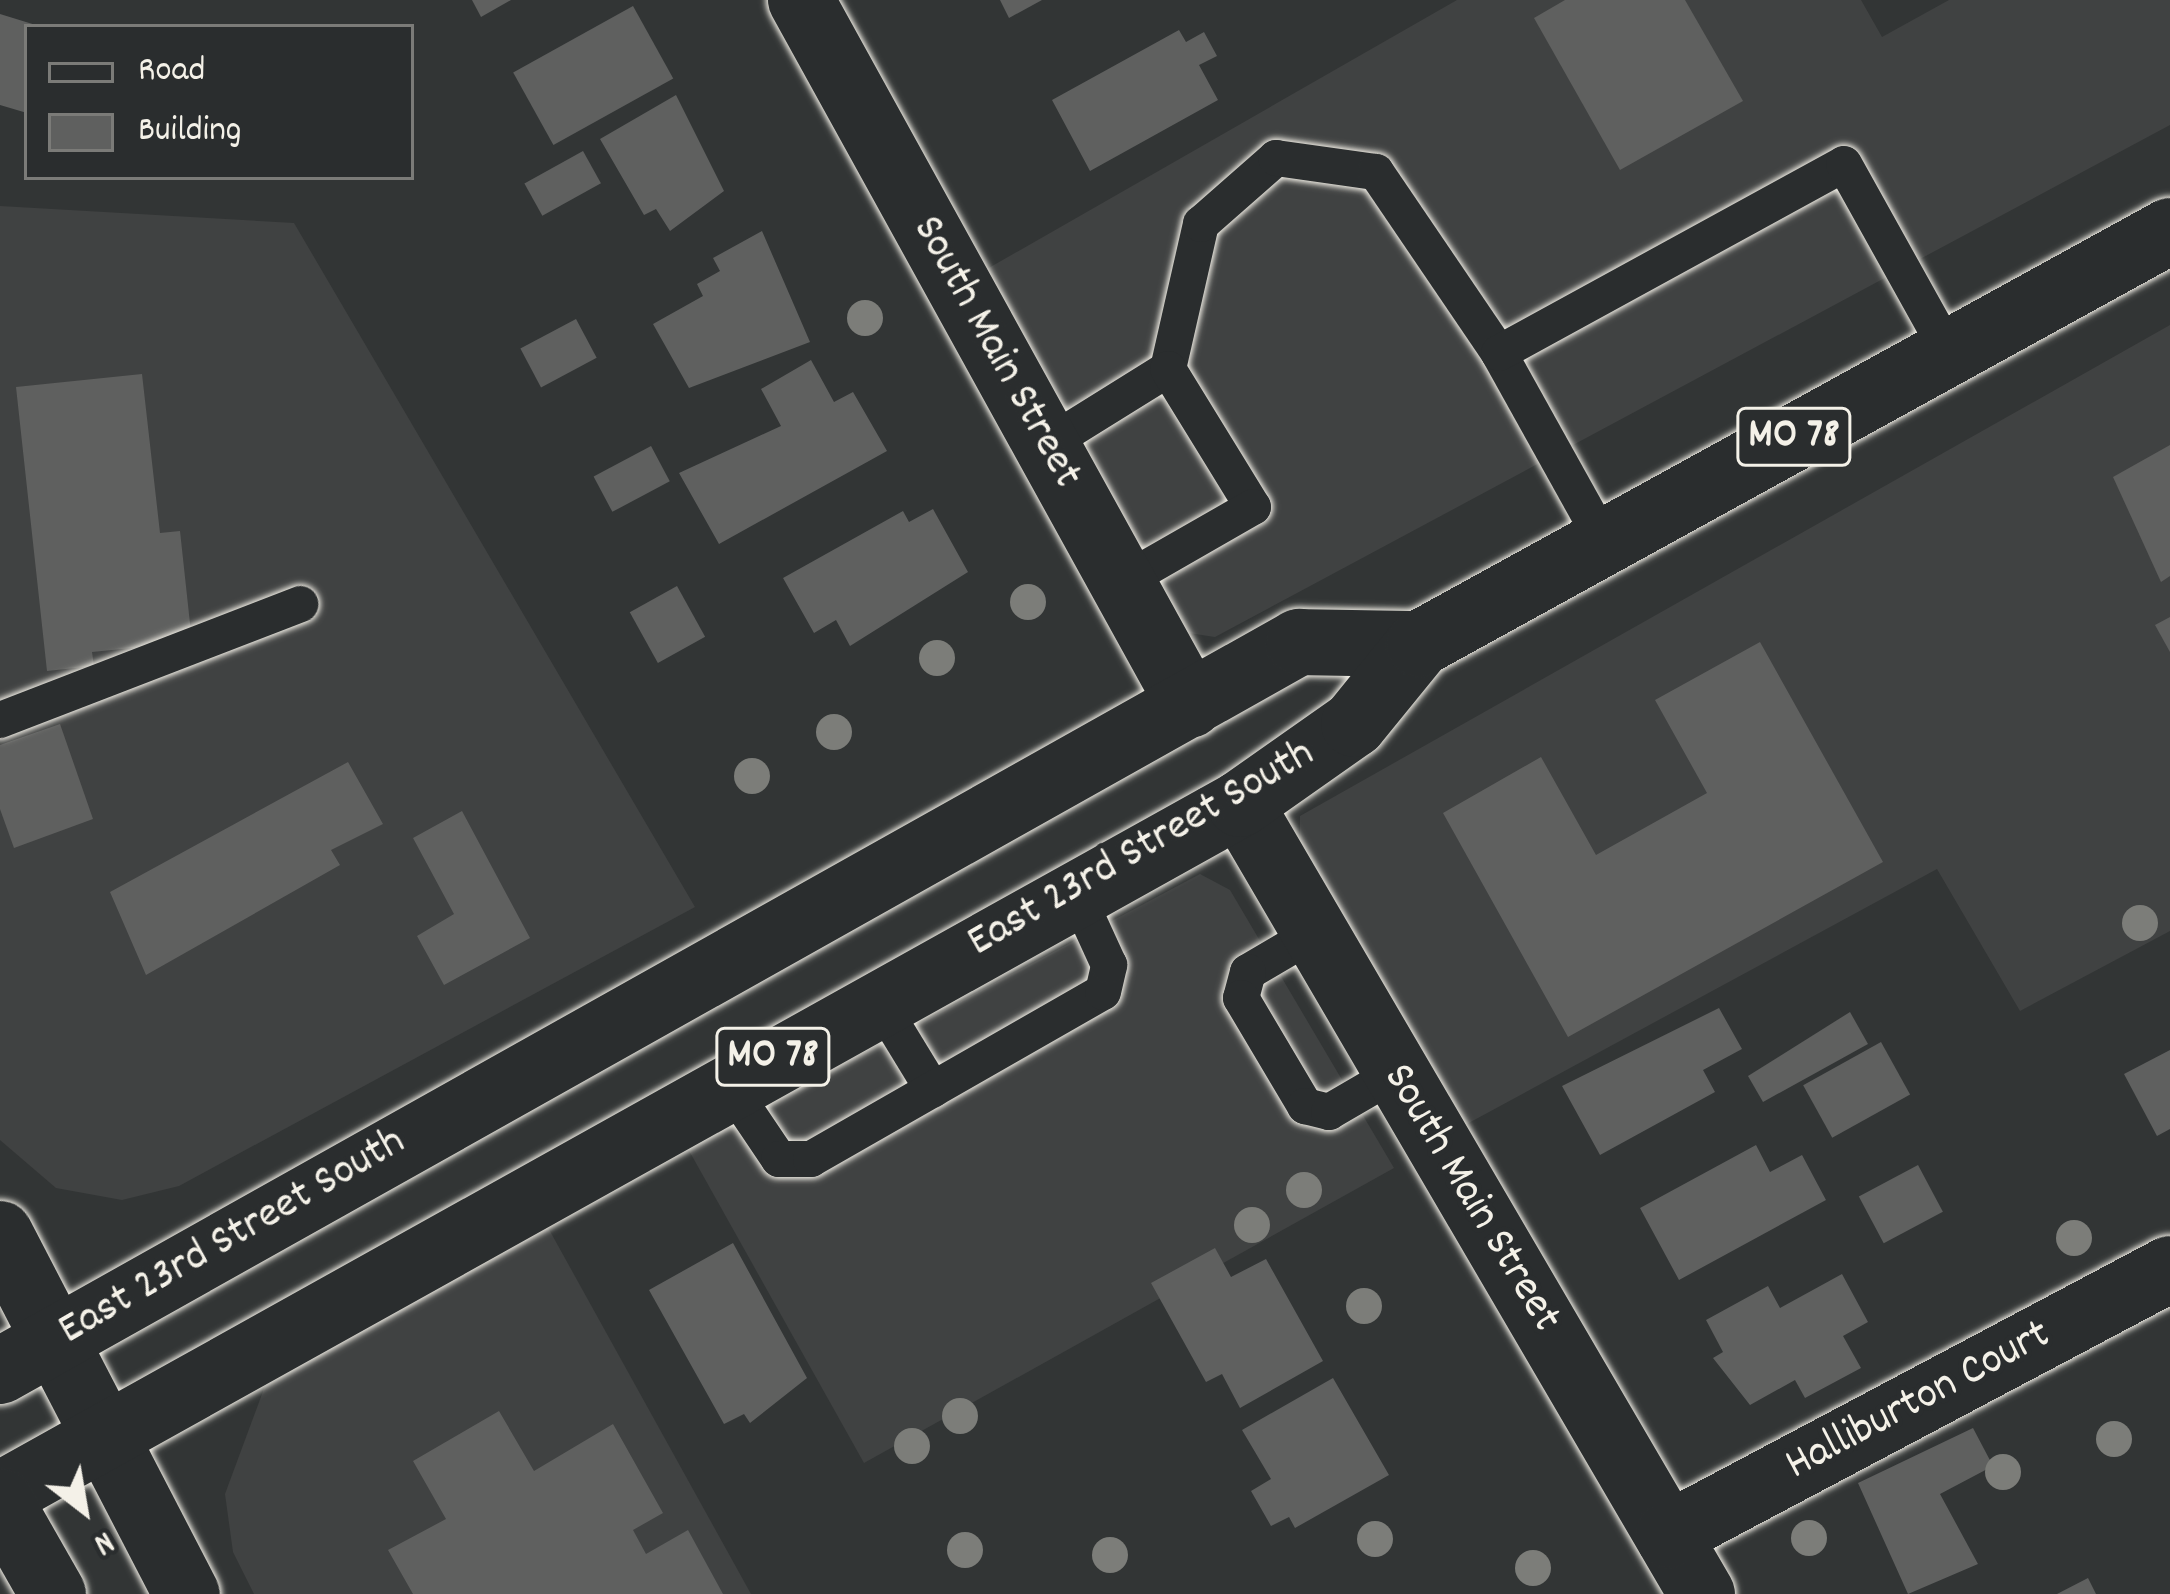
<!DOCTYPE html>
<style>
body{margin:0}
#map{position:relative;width:2170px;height:1594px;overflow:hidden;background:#323535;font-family:Dekko,sans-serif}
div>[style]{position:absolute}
.built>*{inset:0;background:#404242}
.building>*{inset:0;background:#5f605f;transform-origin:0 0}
.roads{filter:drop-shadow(0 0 3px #f4f1e8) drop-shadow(0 0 3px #f4f1e8)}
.service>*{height:36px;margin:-18px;padding:0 18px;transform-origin:18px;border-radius:18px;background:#2a2d2e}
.minor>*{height:66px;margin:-33px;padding:0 33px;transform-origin:33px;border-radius:33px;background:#2a2d2e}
.primary>*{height:66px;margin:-33px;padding:0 33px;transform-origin:33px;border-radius:33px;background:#2a2d2e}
.trees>*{width:36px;height:36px;margin:-18px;border-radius:50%;background:#7c7d79}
span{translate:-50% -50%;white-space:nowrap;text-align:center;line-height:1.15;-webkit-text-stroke:10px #2a2d2e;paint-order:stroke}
.shield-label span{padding:3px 9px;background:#2a2d2e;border:3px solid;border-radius:9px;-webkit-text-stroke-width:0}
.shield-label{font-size:42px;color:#f4f1e8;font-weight:700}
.street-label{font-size:45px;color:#f4f1e8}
.legend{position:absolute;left:24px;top:24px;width:390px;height:156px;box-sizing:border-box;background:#2a2d2e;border:3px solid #7b7b78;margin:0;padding:15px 21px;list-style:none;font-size:36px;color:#f4f1e8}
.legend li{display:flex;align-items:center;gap:24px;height:60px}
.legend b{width:60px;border:3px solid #7b7b78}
.north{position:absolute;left:24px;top:1450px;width:120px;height:120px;-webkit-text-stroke:9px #2a2d2e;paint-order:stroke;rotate:149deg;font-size:33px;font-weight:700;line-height:48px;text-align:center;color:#f4f1e8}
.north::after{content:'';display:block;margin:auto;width:42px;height:54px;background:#f4f1e8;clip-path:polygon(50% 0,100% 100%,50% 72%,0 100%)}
</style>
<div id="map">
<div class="built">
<div style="clip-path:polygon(1457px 0,1861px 0,1882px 37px,1949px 0,2170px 0,2170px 125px,1215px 637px,1182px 632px,980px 273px)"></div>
<div style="clip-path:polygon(0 206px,294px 223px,695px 907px,179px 1186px,122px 1200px,56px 1188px,0 1140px)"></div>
<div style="clip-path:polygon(2170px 325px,2170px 931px,2020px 1011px,1937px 869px,1465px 1125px,1300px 854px,1300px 816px)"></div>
<div style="clip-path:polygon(1200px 874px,1230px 890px,1394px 1168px,864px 1463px,687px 1147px)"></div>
<div style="clip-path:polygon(546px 1224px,751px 1594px,254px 1594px,233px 1552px,225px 1494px,265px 1386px)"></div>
</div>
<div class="building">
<div style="clip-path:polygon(472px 0,511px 0,481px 17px)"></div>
<div style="clip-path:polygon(1000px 0,1042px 0,1009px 18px)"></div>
<div style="clip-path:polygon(1565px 0,1685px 0,1743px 101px,1620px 170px,1534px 18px)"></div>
<div style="left:633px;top:6px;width:83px;height:137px;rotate:61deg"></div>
<div style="clip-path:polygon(0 14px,39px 26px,27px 27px,27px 113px,0 105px)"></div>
<div style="clip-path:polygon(1179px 30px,1186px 42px,1204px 32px,1217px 56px,1199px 65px,1218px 100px,1090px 171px,1052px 100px)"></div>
<div style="clip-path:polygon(676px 95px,724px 191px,670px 231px,656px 209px,644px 215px,600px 139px)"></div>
<div style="left:583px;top:151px;width:37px;height:67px;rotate:61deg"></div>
<div style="clip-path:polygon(762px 231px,810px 342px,689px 388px,653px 324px,703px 296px,697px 284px,720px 271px,713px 258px)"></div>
<div style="left:576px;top:319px;width:44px;height:63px;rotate:62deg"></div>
<div style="clip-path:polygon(811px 360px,834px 402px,853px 392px,887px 451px,719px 544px,679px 473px,781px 426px,761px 389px)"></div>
<div style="clip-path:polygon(142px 374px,160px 533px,180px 531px,192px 642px,92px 652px,94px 666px,47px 671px,16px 387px)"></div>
<div style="clip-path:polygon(2170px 445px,2170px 576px,2161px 582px,2113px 477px)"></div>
<div style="left:651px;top:446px;width:40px;height:65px;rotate:62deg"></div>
<div style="clip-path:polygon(933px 509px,968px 572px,850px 646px,836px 620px,814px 633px,783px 578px,903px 511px,909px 522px)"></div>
<div style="left:677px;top:586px;width:58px;height:54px;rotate:61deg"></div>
<div style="clip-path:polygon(2170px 617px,2170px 652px,2155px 625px)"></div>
<div style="clip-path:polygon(1760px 642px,1883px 862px,1568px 1037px,1443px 813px,1541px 757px,1596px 855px,1707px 793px,1655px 700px)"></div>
<div style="clip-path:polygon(60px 724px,93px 819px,14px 848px,0 809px,0 745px)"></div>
<div style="clip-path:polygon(348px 762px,383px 824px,331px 850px,340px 865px,146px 975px,110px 892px)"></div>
<div style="clip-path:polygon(462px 811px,530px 938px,444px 985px,417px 936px,454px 914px,413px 838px)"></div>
<div style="clip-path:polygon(1719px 1008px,1742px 1049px,1703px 1070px,1715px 1092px,1600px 1155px,1562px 1086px)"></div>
<div style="clip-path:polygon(1850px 1012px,1868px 1044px,1763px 1102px,1748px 1076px)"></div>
<div style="left:1881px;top:1042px;width:60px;height:89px;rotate:61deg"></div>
<div style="clip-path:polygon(2170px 1050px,2170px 1129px,2157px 1136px,2124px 1074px)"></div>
<div style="clip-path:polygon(1756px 1145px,1770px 1172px,1802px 1155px,1826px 1200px,1679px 1280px,1640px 1208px)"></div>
<div style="left:1918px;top:1165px;width:53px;height:67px;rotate:62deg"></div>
<div style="clip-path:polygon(733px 1243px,807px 1378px,750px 1423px,744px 1414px,724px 1424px,649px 1290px)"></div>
<div style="clip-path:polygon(1215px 1248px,1231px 1277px,1266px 1259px,1323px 1361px,1240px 1408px,1222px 1374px,1206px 1382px,1151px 1283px)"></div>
<div style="clip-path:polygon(1842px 1274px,1868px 1322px,1843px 1336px,1861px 1368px,1805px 1398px,1795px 1380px,1750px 1405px,1713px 1358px,1723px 1352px,1706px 1320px,1768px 1286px,1780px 1308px)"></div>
<div style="clip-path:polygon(1333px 1378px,1389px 1475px,1295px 1528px,1289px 1517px,1271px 1526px,1251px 1491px,1271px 1479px,1242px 1430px)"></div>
<div style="clip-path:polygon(499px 1411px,534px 1471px,613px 1424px,663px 1513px,633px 1530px,646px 1554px,688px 1530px,723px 1594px,413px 1594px,388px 1550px,446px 1519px,413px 1461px)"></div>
<div style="clip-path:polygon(1973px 1428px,1993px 1466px,1940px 1494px,1978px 1564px,1908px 1594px,1858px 1483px)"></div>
<div style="clip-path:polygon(2088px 1578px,2096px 1594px,2057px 1594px)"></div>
</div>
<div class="roads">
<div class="service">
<div style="left:1168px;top:369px;width:149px;rotate:-77.2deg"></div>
<div style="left:1201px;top:224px;width:100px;rotate:-41.3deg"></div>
<div style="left:1276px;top:158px;width:101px;rotate:8deg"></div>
<div style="left:1376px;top:172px;width:219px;rotate:55.8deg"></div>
<div style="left:1046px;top:445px;width:144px;rotate:-31.9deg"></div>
<div style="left:1168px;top:369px;width:162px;rotate:58.4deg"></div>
<div style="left:1253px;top:507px;width:151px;rotate:150.2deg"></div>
<div style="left:1604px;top:542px;width:216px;rotate:-119.1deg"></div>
<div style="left:1499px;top:353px;width:393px;rotate:-28.7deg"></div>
<div style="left:1844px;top:164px;width:216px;rotate:60.9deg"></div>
<div style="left:0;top:720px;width:322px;rotate:-21.1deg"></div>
<div style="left:1311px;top:935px;width:73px;rotate:149.6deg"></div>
<div style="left:1248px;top:972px;width:27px;rotate:105deg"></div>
<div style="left:1241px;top:998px;width:126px;rotate:59.3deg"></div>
<div style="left:1305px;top:1106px;width:25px;rotate:14deg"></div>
<div style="left:1329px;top:1112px;width:78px;rotate:-30.2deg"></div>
<div style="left:878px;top:1000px;width:105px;rotate:58.6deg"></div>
<div style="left:727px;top:1082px;width:93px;rotate:56deg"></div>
<div style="left:779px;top:1159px;width:32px"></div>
<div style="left:811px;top:1159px;width:336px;rotate:-29.8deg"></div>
<div style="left:1103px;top:992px;width:28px;rotate:-77deg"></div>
<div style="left:1109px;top:965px;width:79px;rotate:-114.6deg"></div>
</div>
<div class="minor">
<div style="left:801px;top:0;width:805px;rotate:61.11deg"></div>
<div style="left:1240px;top:804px;width:915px;rotate:59.68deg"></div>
<div style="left:1668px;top:1535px;width:568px;rotate:-27.92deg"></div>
</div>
<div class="primary">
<div style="left:0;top:1234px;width:406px;rotate:62.6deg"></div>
<div style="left:0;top:1371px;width:1490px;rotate:-29.3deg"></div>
<div style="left:1299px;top:642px;width:120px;rotate:1deg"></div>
<div style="left:0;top:1495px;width:1420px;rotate:-29.13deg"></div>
<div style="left:1240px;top:804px;width:139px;rotate:-35.1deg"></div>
<div style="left:1354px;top:724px;width:103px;rotate:-50.9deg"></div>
<div style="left:1419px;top:644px;width:857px;rotate:-28.81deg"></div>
<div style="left:0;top:1501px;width:107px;rotate:60.3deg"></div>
</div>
</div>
<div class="trees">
<div style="left:865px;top:318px"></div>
<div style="left:1028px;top:602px"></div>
<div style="left:937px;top:658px"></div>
<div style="left:834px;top:732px"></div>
<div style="left:752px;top:776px"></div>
<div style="left:2140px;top:923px"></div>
<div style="left:1304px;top:1190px"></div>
<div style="left:1252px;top:1225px"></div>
<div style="left:2074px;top:1238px"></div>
<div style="left:1364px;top:1306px"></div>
<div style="left:960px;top:1416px"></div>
<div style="left:2114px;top:1439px"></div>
<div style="left:912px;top:1446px"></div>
<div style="left:2003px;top:1472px"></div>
<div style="left:1809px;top:1538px"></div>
<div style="left:1375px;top:1539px"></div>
<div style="left:965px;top:1550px"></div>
<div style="left:1110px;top:1555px"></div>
<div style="left:1533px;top:1568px"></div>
</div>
<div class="shield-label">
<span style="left:1794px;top:437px">MO 78</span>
<span style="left:773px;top:1057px">MO 78</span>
</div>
<div class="street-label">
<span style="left:995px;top:353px;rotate:61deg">South Main Street</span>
<span style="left:1142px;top:850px;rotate:-30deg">East 23rd Street South</span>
<span style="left:1470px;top:1199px;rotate:59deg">South Main Street</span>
<span style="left:233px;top:1238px;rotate:-30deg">East 23rd Street South</span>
<span style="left:1919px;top:1402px;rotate:-28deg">Halliburton Court</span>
</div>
<ul class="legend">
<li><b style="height:15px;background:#2a2d2e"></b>Road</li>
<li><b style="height:33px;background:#5f605f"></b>Building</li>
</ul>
<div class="north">N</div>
</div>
